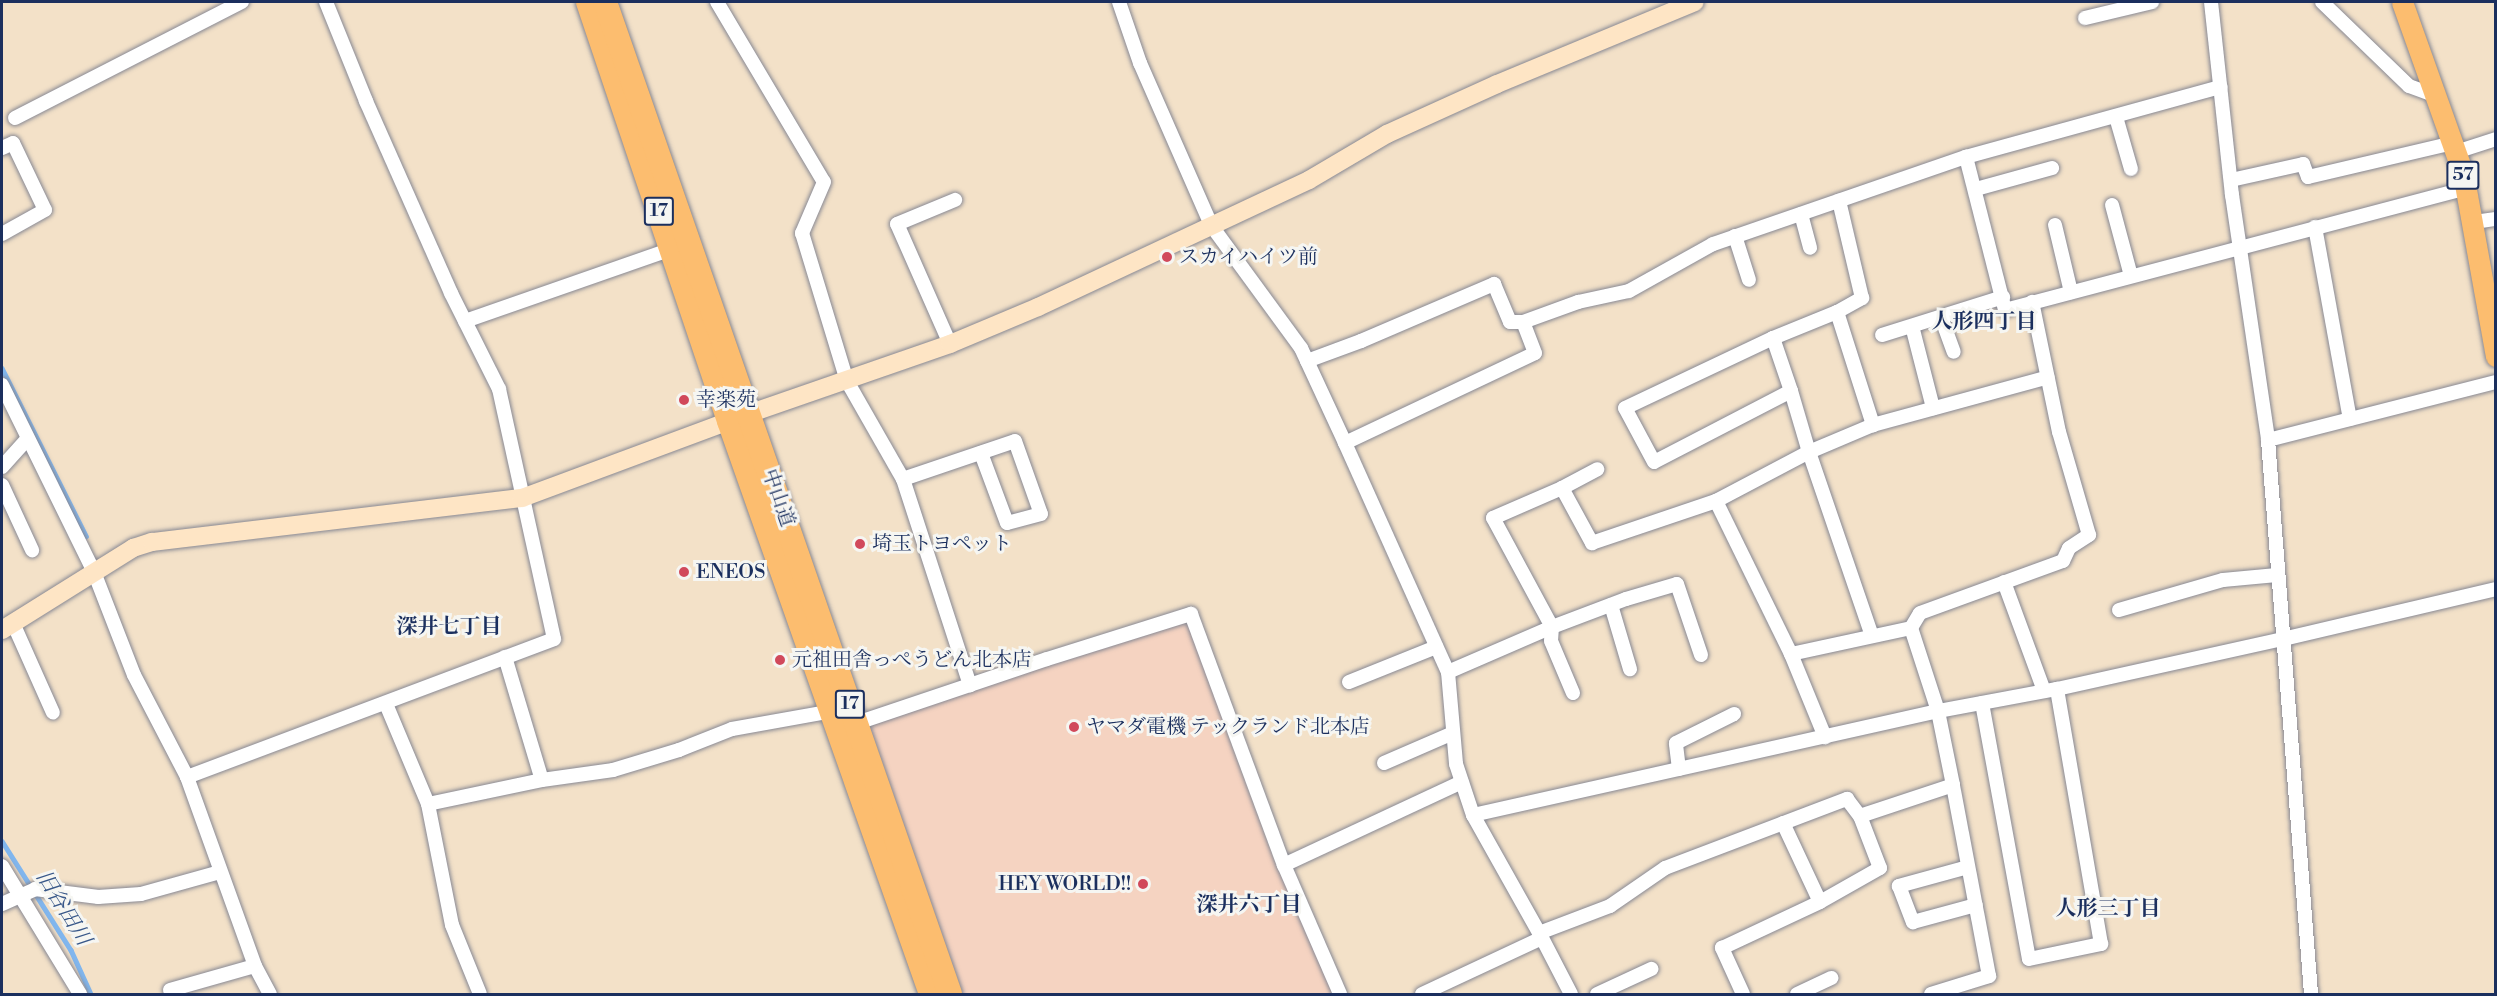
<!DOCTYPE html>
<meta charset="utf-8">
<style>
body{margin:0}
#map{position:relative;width:2497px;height:996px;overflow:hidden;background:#f3e1c8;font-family:"Libre Bodoni","Noto Serif JP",serif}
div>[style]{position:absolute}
.built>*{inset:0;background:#f5d3c1}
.stream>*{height:4.5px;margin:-2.25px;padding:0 2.25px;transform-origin:2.25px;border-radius:2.25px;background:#80b6ee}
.roads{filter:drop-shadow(0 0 2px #878893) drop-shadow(0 0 2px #878893)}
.street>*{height:14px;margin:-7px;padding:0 7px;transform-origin:7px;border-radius:7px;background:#fff}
.secondary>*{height:18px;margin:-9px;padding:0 9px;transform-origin:9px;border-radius:9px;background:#fee5c5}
.primary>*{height:21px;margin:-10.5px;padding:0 10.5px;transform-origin:10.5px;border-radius:10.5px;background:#fcbd6f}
.highway>*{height:24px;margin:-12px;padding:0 12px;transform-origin:12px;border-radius:12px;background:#fcbd6f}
.dots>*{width:16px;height:16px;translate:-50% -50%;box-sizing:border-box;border:3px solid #f6f6f2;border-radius:50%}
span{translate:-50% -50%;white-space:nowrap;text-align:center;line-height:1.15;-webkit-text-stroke:6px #f6f6f2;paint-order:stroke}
.shield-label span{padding:2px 4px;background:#f6f6f2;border:2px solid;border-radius:4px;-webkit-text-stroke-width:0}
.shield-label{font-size:18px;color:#1b2f5e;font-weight:700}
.poi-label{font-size:20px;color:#1b2f5e}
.left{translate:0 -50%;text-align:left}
.right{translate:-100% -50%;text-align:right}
.street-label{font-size:20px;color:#1b2f5e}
.neighbourhood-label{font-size:21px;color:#1b2f5e;font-weight:700}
.water-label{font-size:21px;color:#395889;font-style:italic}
.frame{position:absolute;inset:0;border:3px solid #1b2f5e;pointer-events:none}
</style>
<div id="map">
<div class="built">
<div style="clip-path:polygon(1191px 614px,1224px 725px,1275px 863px,1338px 994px,950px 994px,857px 723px)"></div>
</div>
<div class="stream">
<div style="left:2px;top:368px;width:188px;rotate:63.4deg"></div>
<div style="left:2px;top:841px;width:129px;rotate:57.7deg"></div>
<div style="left:71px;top:950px;width:48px;rotate:65.6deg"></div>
</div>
<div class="roads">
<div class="street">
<div style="left:717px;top:2px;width:209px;rotate:59.3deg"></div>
<div style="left:824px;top:182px;width:56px;rotate:113.3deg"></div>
<div style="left:802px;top:233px;width:155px;rotate:73.1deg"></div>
<div style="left:847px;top:381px;width:113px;rotate:60.3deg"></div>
<div style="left:903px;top:479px;width:217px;rotate:72deg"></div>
<div style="left:1119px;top:2px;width:65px;rotate:71deg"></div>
<div style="left:1140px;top:63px;width:177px;rotate:66.3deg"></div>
<div style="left:1211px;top:225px;width:152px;rotate:53.8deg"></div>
<div style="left:1301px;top:348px;width:105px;rotate:65.1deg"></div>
<div style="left:1345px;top:443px;width:251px;rotate:65.8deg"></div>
<div style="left:1448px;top:672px;width:92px;rotate:85deg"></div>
<div style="left:1456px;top:764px;width:54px;rotate:71.6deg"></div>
<div style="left:1473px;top:815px;width:141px;rotate:60.7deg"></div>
<div style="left:1542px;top:938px;width:63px;rotate:62.6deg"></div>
<div style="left:2211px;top:2px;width:194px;rotate:83.8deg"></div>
<div style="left:2232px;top:195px;width:248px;rotate:81.6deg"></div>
<div style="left:2268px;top:440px;width:556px;rotate:85.56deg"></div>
<div style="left:2322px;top:2px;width:121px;rotate:44deg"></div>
<div style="left:2409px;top:86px;width:29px;rotate:20deg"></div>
<div style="left:2085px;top:18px;width:69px;rotate:-13.4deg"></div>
<div style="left:2116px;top:117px;width:54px;rotate:73.9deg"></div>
<div style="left:15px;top:118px;width:255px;rotate:-27.1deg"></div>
<div style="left:2px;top:148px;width:12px;rotate:-24deg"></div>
<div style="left:13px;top:143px;width:74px;rotate:64.5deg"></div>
<div style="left:45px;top:210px;width:49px;rotate:150.8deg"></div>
<div style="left:2456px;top:152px;width:42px;rotate:-18deg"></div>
<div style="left:1966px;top:157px;width:158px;rotate:75.7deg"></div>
<div style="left:2005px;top:310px;width:477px;rotate:-14.8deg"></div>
<div style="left:2231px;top:180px;width:74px;rotate:-12.5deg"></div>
<div style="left:2303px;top:164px;width:14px;rotate:69deg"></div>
<div style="left:2308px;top:177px;width:149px;rotate:-13.2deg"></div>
<div style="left:1976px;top:189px;width:79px;rotate:-15.4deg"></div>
<div style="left:2112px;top:205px;width:73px;rotate:75deg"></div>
<div style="left:1801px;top:214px;width:35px;rotate:75deg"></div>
<div style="left:2474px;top:222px;width:22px;rotate:-8deg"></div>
<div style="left:2055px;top:225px;width:69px;rotate:76.6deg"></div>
<div style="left:2315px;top:227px;width:195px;rotate:79.7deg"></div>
<div style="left:1735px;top:236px;width:46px;rotate:72.3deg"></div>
<div style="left:1837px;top:312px;width:119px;rotate:72.3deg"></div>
<div style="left:1941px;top:317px;width:37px;rotate:70deg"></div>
<div style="left:465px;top:321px;width:219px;rotate:-19.2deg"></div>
<div style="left:1912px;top:326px;width:85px;rotate:75.6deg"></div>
<div style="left:1882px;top:335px;width:127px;rotate:-17.4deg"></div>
<div style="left:1773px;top:338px;width:69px;rotate:-22.1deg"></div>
<div style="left:1837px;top:312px;width:29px;rotate:-29deg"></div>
<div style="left:1862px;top:298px;width:100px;rotate:-103.3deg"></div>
<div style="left:950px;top:344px;width:131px;rotate:-113.8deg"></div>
<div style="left:897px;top:224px;width:63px;rotate:-22.5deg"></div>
<div style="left:1307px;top:361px;width:58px;rotate:-20.3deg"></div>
<div style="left:1361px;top:341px;width:145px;rotate:-23.2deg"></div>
<div style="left:1494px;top:284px;width:41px;rotate:67.2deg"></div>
<div style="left:1510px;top:322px;width:13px"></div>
<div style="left:2px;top:385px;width:208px;rotate:63.8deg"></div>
<div style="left:94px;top:572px;width:110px;rotate:68.8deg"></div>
<div style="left:134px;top:675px;width:115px;rotate:62.5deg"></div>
<div style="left:187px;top:777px;width:201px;rotate:70.2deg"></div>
<div style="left:255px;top:966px;width:32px;rotate:62deg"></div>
<div style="left:1791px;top:391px;width:154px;rotate:152.6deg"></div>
<div style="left:1654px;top:462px;width:61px;rotate:-118.2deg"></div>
<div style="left:1625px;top:408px;width:164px;rotate:-25.3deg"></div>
<div style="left:1773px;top:338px;width:56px;rotate:71.2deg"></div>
<div style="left:1791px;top:391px;width:64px;rotate:73.6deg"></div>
<div style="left:1809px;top:452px;width:194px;rotate:71.1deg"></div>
<div style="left:2268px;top:440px;width:235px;rotate:-14.3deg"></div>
<div style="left:1345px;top:443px;width:210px;rotate:-25.3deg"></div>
<div style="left:1535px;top:353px;width:33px;rotate:-111deg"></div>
<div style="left:1523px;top:322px;width:59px;rotate:-20deg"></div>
<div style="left:1578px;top:302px;width:52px;rotate:-12.2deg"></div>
<div style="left:1629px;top:291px;width:96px;rotate:-29.2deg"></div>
<div style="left:1713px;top:244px;width:268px;rotate:-19deg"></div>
<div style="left:1966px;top:157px;width:264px;rotate:-15.4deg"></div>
<div style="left:2px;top:467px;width:38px;rotate:-48deg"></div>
<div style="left:903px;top:479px;width:118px;rotate:-18.7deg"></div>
<div style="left:1015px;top:441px;width:77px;rotate:70.4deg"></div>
<div style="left:1041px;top:514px;width:35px;rotate:165deg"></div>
<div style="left:1007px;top:523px;width:75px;rotate:-110.4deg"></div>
<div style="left:2px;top:485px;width:72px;rotate:65.2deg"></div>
<div style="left:1562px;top:488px;width:40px;rotate:-28deg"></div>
<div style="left:1716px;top:501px;width:105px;rotate:-27.8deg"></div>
<div style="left:1809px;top:452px;width:69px;rotate:-22.9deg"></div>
<div style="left:1873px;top:425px;width:181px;rotate:-15.3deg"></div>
<div style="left:2004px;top:582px;width:116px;rotate:69.8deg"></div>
<div style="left:1611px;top:605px;width:67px;rotate:73.5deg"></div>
<div style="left:2119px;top:610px;width:108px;rotate:-16.1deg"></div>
<div style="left:2223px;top:580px;width:54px;rotate:-5.3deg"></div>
<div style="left:13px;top:623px;width:98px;rotate:66deg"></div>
<div style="left:1791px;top:654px;width:123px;rotate:-12.2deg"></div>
<div style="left:1911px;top:628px;width:17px;rotate:-59deg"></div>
<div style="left:1920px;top:613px;width:152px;rotate:-20deg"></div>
<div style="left:2063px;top:561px;width:14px;rotate:-65deg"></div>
<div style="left:2069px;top:548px;width:24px;rotate:-33deg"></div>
<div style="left:2089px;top:535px;width:107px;rotate:-106.2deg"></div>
<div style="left:2059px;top:432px;width:133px;rotate:-101.7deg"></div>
<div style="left:505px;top:657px;width:128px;rotate:73.3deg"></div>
<div style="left:1448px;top:672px;width:113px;rotate:-23.4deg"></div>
<div style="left:1552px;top:627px;width:79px;rotate:-20.7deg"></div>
<div style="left:1626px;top:599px;width:53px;rotate:-16.4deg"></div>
<div style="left:1677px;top:584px;width:75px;rotate:71.3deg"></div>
<div style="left:1349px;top:682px;width:94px;rotate:-21.9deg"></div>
<div style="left:1573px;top:693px;width:56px;rotate:-112.9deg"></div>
<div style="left:1551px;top:641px;width:14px;rotate:-86deg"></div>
<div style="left:1552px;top:627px;width:124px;rotate:-118.4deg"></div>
<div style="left:1493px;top:518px;width:75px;rotate:-23.5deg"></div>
<div style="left:1562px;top:488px;width:63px;rotate:61.4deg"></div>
<div style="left:1592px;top:543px;width:131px;rotate:-18.7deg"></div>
<div style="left:1716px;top:501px;width:170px;rotate:63.9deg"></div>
<div style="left:1791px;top:654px;width:90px;rotate:67.7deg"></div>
<div style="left:1982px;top:703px;width:260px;rotate:79.6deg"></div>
<div style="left:2029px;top:959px;width:74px;rotate:-11.8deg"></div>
<div style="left:2101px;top:944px;width:259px;rotate:-99.8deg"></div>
<div style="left:386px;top:704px;width:108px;rotate:67.2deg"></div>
<div style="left:428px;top:804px;width:116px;rotate:-11.9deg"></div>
<div style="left:542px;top:780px;width:72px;rotate:-8deg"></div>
<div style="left:613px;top:770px;width:69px;rotate:-16.9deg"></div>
<div style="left:679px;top:750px;width:57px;rotate:-21.6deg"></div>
<div style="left:732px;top:729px;width:103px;rotate:-10.1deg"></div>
<div style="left:857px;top:723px;width:200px;rotate:-18.6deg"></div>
<div style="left:1047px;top:659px;width:151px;rotate:-17.4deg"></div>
<div style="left:1191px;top:614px;width:268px;rotate:69.7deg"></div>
<div style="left:1284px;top:865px;width:141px;rotate:66.5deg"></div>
<div style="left:1384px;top:763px;width:75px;rotate:-23.5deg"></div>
<div style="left:1679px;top:769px;width:26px;rotate:-97deg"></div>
<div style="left:1676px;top:743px;width:65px;rotate:-26.6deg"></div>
<div style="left:187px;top:777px;width:392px;rotate:-20.6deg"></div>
<div style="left:554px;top:639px;width:256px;rotate:-102.4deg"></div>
<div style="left:499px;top:389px;width:107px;rotate:-116.6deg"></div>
<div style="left:451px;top:293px;width:210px;rotate:-113.9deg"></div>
<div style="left:366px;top:101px;width:107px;rotate:-112deg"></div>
<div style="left:428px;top:804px;width:123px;rotate:78.8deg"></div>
<div style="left:452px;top:925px;width:74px;rotate:67.9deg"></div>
<div style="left:1473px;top:815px;width:476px;rotate:-12.6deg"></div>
<div style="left:1938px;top:711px;width:121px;rotate:-10.5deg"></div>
<div style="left:2057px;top:689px;width:231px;rotate:-12.5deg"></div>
<div style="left:2283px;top:639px;width:219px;rotate:-13.2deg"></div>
<div style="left:1783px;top:823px;width:87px;rotate:64.9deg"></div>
<div style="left:1284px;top:865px;width:196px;rotate:-25deg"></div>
<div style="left:2px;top:866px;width:150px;rotate:58.6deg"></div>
<div style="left:1968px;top:867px;width:72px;rotate:164.6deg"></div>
<div style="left:1899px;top:886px;width:39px;rotate:69deg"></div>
<div style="left:1913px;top:922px;width:65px;rotate:-15.1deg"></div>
<div style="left:2px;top:904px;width:36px;rotate:-24deg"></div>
<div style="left:35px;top:889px;width:64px;rotate:7.2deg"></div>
<div style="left:98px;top:897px;width:43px;rotate:-4deg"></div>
<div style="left:141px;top:894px;width:82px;rotate:-15.6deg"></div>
<div style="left:1539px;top:933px;width:76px;rotate:-20.8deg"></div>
<div style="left:1610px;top:906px;width:67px;rotate:-34.6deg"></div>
<div style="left:1665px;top:868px;width:195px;rotate:-20.8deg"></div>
<div style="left:1847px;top:799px;width:21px;rotate:53deg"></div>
<div style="left:170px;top:990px;width:88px;rotate:-15.8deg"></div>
<div style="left:1422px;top:994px;width:132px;rotate:-25deg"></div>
<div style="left:1597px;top:994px;width:60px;rotate:-24.8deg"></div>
<div style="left:1743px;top:994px;width:51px;rotate:-114.5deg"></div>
<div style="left:1722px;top:948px;width:108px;rotate:-25.1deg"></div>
<div style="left:1820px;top:902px;width:69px;rotate:-29.5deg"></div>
<div style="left:1880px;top:868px;width:56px;rotate:-111deg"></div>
<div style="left:1860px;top:816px;width:98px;rotate:-18.4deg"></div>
<div style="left:1953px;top:785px;width:76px;rotate:-101.5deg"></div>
<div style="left:1938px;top:711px;width:87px;rotate:-108deg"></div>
<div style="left:1797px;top:994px;width:38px;rotate:-25deg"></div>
<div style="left:1931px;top:994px;width:61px;rotate:-17.2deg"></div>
<div style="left:1989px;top:976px;width:194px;rotate:-100.7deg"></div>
</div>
<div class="secondary">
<div style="left:2px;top:630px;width:155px;rotate:-32deg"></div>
<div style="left:133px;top:548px;width:20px;rotate:-18deg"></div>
<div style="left:152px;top:542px;width:373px;rotate:-6.8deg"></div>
<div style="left:522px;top:498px;width:241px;rotate:-20.4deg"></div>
<div style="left:748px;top:414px;width:214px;rotate:-19.1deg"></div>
<div style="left:950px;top:344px;width:95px;rotate:-22.8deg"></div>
<div style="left:1038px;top:307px;width:299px;rotate:-25.1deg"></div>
<div style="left:1309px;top:180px;width:91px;rotate:-30.5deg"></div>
<div style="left:1387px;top:134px;width:121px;rotate:-24.4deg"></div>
<div style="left:1497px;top:84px;width:214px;rotate:-22.5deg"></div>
</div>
<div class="primary">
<div style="left:2402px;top:2px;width:182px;rotate:70.4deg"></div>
<div style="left:2463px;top:173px;width:186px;rotate:79.8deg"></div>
</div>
<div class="highway">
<div style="left:588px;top:2px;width:442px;rotate:71.4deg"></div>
<div style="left:729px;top:421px;width:608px;rotate:70.58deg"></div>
<div style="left:605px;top:2px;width:1050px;rotate:70.82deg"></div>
</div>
</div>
<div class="dots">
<div style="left:1167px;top:257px;background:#d1495b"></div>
<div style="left:684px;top:400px;background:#d1495b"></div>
<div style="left:860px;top:544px;background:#d1495b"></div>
<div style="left:684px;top:572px;background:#d1495b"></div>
<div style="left:780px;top:660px;background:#d1495b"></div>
<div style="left:1074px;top:727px;background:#d1495b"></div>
<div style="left:1143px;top:884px;background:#d1495b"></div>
</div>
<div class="shield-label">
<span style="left:2463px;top:175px">57</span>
<span style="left:659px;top:211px">17</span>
<span style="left:850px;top:704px">17</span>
</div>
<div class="poi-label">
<span class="left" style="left:1179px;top:257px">スカイハイツ前</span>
<span class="left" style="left:696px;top:400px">幸楽苑</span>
<span class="left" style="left:872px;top:544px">埼玉トヨペット</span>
<span class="left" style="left:696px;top:572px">ENEOS</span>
<span class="left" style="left:792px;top:660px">元祖田舎っぺうどん北本店</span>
<span class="left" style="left:1086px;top:727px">ヤマダ電機 テックランド北本店</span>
<span class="right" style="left:1131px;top:884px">HEY WORLD!!</span>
</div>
<div class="street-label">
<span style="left:778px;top:498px;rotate:71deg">中山道</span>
</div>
<div class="neighbourhood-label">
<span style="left:1984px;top:322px">人形四丁目</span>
<span style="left:449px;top:627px">深井七丁目</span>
<span style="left:1249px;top:905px">深井六丁目</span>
<span style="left:2108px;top:909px">人形三丁目</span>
</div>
<div class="water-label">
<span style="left:63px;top:908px;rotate:58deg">旧谷田川</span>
</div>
<div class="frame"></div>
</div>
